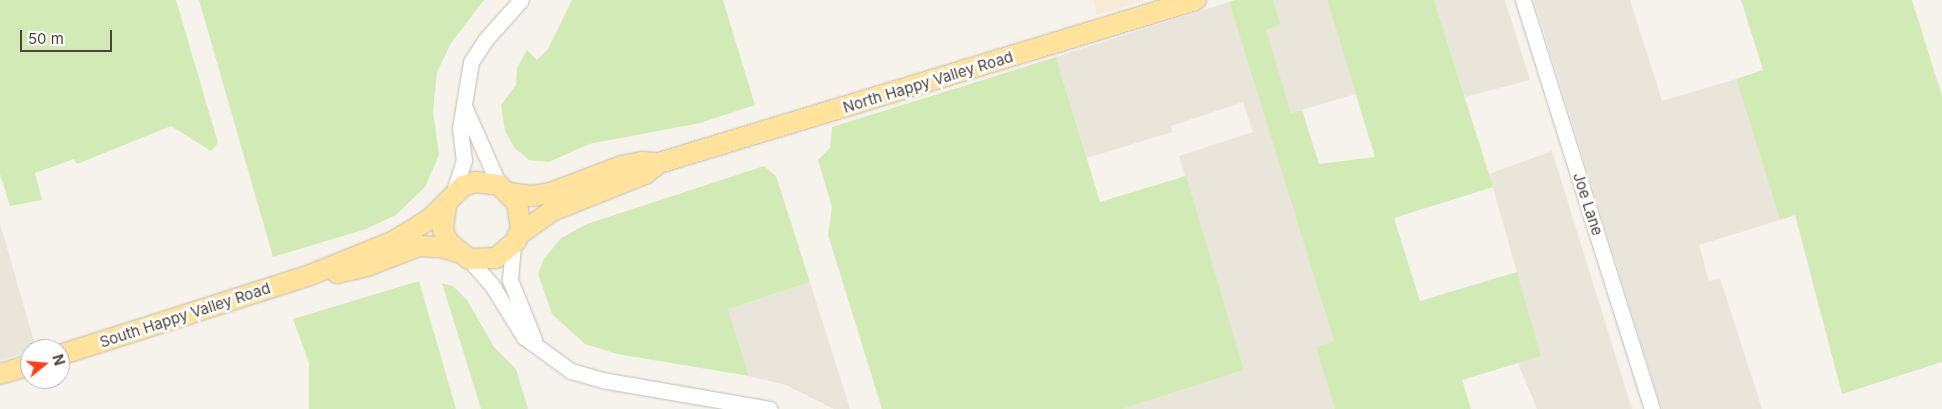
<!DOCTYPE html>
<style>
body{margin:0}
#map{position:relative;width:1942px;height:409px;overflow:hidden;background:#f6f3ec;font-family:Inter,sans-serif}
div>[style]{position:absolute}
.residential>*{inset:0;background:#eae5da}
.commercial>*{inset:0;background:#f7ead8}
.green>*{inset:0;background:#d2eab5}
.roads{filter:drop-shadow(0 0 1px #c2bbae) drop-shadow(0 0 1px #c2bbae)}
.minor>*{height:15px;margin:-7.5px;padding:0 7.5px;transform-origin:7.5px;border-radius:7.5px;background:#fff}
.major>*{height:20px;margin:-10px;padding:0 10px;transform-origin:10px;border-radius:10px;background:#ffe39c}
span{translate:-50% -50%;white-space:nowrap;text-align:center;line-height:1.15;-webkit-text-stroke:5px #fff;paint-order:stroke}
.street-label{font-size:15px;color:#4b4439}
.north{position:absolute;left:20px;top:339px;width:50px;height:50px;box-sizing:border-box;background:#fff;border:1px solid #b7b4b0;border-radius:50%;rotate:73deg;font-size:14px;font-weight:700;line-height:20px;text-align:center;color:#4b4439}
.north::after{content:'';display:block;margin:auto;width:18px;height:22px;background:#fc3f1d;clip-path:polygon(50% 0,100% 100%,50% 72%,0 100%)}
.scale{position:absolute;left:20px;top:30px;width:92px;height:22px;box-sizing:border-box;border:2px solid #4b4439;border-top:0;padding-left:6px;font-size:15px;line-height:18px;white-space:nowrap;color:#4b4439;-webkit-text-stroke:4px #fff;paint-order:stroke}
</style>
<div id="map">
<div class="residential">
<div style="clip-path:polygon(1273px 0,1327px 0,1356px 94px,1291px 113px,1265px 30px,1281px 25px)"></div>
<div style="clip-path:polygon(1434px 0,1505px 0,1530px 80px,1465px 97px)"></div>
<div style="clip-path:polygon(1534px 0,1630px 0,1662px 101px,1736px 79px,1780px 220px,1699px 245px,1709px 281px,1720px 278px,1762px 409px,1662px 409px)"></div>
<div style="clip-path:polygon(1229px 2px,1334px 341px,1317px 347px,1335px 409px,1122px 409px,1244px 370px,1179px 156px,1253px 132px,1243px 102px,1171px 126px,1172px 132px,1087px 158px,1056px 57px)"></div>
<div style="clip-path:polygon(1552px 151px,1632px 409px,1537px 409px,1518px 363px,1541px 356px,1489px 174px)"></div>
<div style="clip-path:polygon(0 223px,36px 349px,0 361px)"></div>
<div style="clip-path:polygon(810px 282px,850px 409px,834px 409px,786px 385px,749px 376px,728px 309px)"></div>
</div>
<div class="commercial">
<div style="clip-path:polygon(1093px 0,1145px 0,1097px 15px)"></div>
</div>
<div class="green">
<div style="clip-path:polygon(0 0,176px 0,218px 143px,211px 151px,171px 126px,77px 164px,74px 159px,35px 173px,42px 200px,10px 206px,0 174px)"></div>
<div style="clip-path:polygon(199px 0,484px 0,451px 43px,437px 72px,433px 111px,439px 155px,425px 187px,396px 215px,366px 229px,273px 257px)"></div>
<div style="clip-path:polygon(572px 0,723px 0,755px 105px,700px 123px,589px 144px,549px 162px,529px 160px,514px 147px,505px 131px,501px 105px,516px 85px,517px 68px,527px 50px,537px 60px,548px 49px)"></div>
<div style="clip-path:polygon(1235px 0,1273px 0,1281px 25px,1266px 30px,1291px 113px,1302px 110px,1319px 164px,1375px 157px,1327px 0,1434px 0,1493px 187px,1394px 218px,1420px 301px,1517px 272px,1541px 356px,1462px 380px,1471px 409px,1335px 409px,1316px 347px,1334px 341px,1229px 2px)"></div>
<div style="clip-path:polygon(1741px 0,1912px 0,1942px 96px,1942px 362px,1842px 394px,1795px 215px,1780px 220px,1736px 79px,1763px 70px)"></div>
<div style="clip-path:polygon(1056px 57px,1100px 202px,1186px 176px,1244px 370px,1122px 409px,882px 409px,828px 235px,832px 207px,818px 160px,830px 148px,832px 127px)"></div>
<div style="clip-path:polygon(764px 166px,776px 176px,810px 282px,728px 309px,749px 376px,617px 354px,585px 344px,552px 314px,538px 274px,544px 259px,561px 238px,587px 224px)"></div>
<div style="clip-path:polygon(419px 281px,456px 409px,309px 409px,309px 363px,293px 319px)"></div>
<div style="clip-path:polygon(442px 283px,453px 286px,467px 300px,494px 347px,516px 369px,528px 409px,481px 409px)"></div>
</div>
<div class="roads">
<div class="minor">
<div style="left:1523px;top:0;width:429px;rotate:72.5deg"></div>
<div style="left:464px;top:106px;width:86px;rotate:66.1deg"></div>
<div style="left:453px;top:194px;width:35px;rotate:-72deg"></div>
<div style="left:464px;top:161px;width:33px;rotate:-97deg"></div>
<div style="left:460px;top:128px;width:67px;rotate:-80.5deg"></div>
<div style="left:471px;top:62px;width:27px;rotate:-57deg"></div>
<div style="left:486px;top:39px;width:52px;rotate:-48.1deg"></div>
<div style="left:513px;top:245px;width:35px;rotate:95deg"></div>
<div style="left:510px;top:280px;width:64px;rotate:67.9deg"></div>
<div style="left:469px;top:259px;width:37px;rotate:49deg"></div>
<div style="left:493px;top:287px;width:59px;rotate:58.2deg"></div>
<div style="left:524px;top:337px;width:58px;rotate:35.9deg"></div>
<div style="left:571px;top:371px;width:32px;rotate:16deg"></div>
<div style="left:602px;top:380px;width:170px;rotate:9.8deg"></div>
</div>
<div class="major">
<div style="left:510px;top:193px;width:22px;rotate:8deg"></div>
<div style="left:532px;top:196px;width:18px;rotate:-9deg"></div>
<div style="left:550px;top:193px;width:77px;rotate:-20.6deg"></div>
<div style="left:622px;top:166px;width:20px;rotate:-11deg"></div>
<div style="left:642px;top:162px;width:13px;rotate:4deg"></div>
<div style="left:518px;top:235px;width:42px;rotate:-35.2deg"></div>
<div style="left:552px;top:211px;width:100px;rotate:-21.7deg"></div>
<div style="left:645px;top:174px;width:18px;rotate:-38deg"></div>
<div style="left:659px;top:163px;width:561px;rotate:-16.89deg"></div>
<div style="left:337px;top:273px;width:31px;rotate:-13deg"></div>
<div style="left:367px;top:266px;width:56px;rotate:-21deg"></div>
<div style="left:419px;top:246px;width:22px;rotate:3deg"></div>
<div style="left:441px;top:247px;width:17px;rotate:17deg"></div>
<div style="left:60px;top:355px;width:262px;rotate:-17.7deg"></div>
<div style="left:310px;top:275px;width:91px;rotate:-22deg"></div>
<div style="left:394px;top:241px;width:42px;rotate:-31.4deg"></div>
<div style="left:430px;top:219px;width:47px;rotate:-45deg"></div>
<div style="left:463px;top:186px;width:13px;rotate:-18deg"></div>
<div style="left:475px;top:182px;width:24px;rotate:7deg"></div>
<div style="left:499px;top:185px;width:25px;rotate:45deg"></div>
<div style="left:517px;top:203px;width:26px;rotate:81deg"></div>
<div style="left:521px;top:229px;width:13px;rotate:113deg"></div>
<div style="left:516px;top:241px;width:26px;rotate:140deg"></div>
<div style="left:496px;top:258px;width:27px;rotate:178deg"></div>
<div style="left:469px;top:259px;width:27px;rotate:-141deg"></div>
<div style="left:448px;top:242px;width:13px;rotate:-113deg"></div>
<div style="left:443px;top:230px;width:25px;rotate:-83deg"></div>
<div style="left:0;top:374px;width:31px;rotate:-17deg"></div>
</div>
</div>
<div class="street-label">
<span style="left:928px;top:82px;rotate:-17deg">North Happy Valley Road</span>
<span style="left:1588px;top:204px;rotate:72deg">Joe Lane</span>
<span style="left:185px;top:315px;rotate:-18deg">South Happy Valley Road</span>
</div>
<div class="north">N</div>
<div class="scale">50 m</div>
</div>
